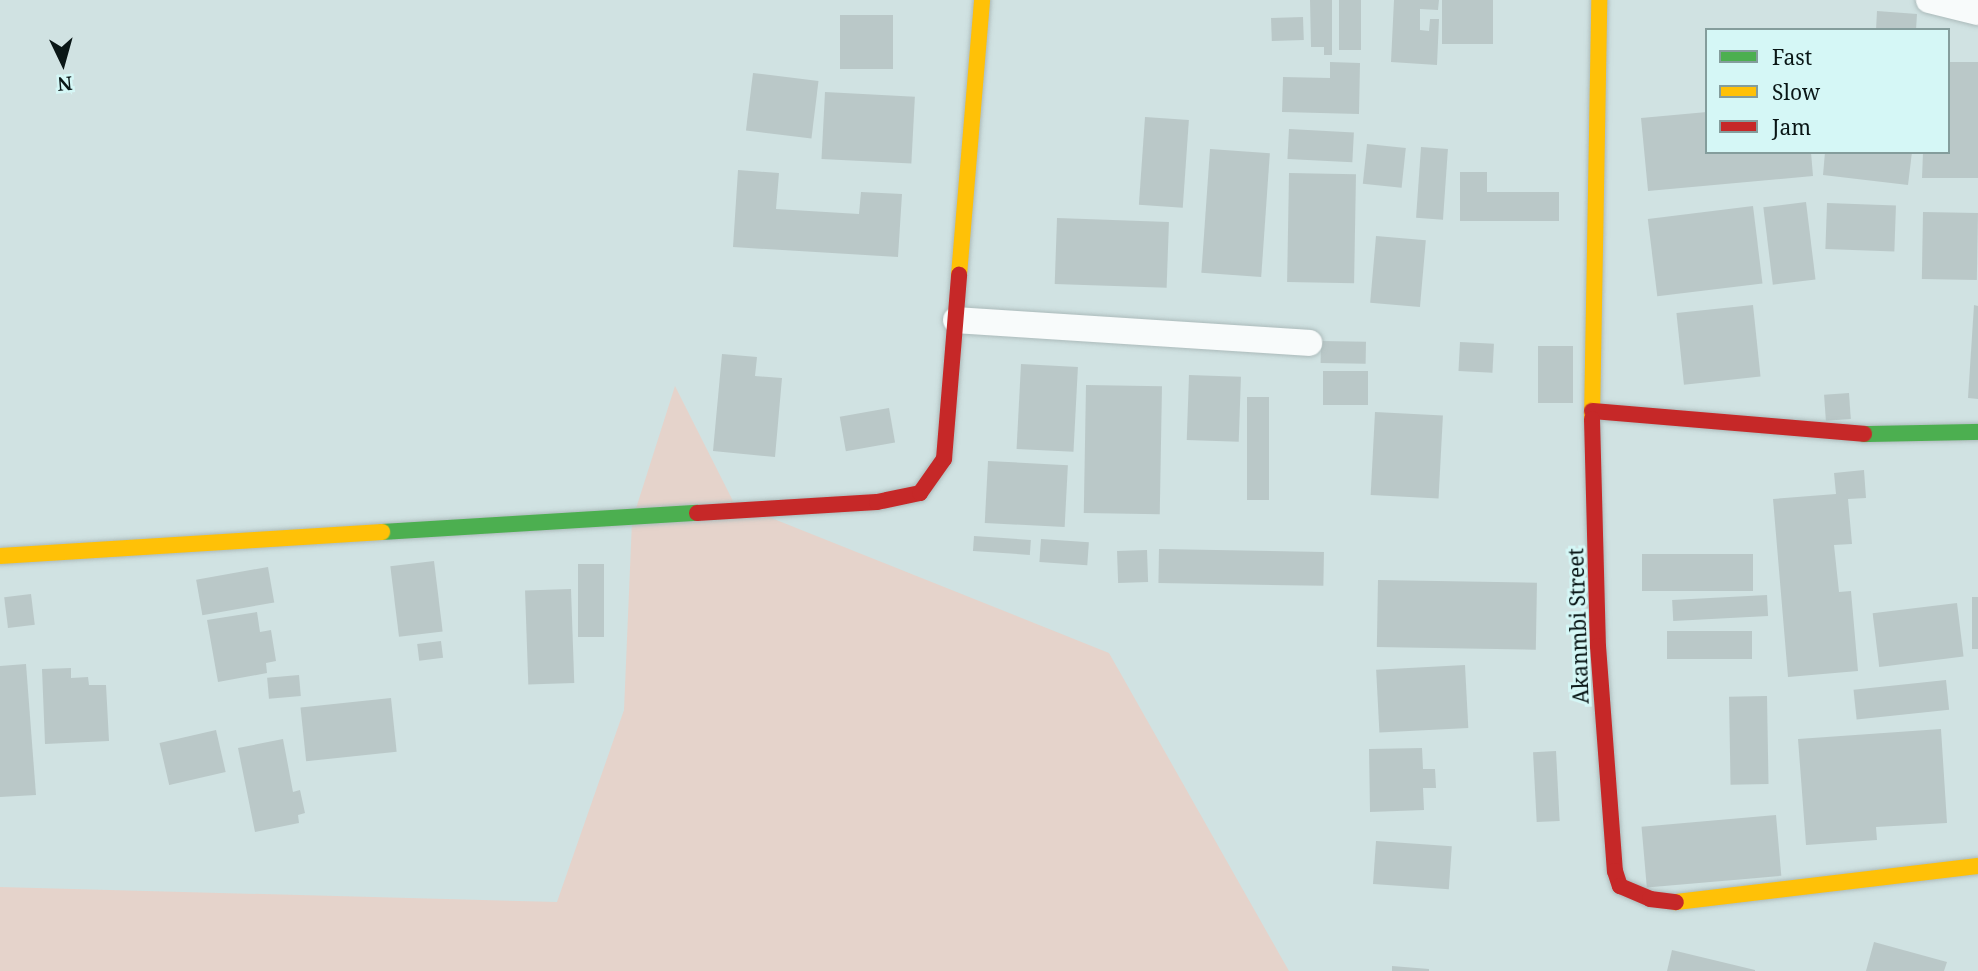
<!DOCTYPE html>
<style>
body{margin:0}
#map{position:relative;width:1978px;height:971px;overflow:hidden;background:#d0e2e2;font-family:"Noto Serif",serif}
div>[style]{position:absolute}
.green>*{inset:0;background:#e5d3cb}
.building>*{inset:0;background:#bac8c8;transform-origin:0 0}
.roads{filter:drop-shadow(0 0 2px #abbaba) drop-shadow(0 0 2px #abbaba)}
.street>*{height:26px;margin:-13px;padding:0 13px;transform-origin:13px;border-radius:13px;background:#f8fbfb}
.fast>*{height:16px;margin:-8px;padding:0 8px;transform-origin:8px;border-radius:8px;background:#4caf50}
.slow>*{height:16px;margin:-8px;padding:0 8px;transform-origin:8px;border-radius:8px;background:#ffc107}
.jam>*{height:16px;margin:-8px;padding:0 8px;transform-origin:8px;border-radius:8px;background:#c62828}
span{translate:-50% -50%;white-space:nowrap;text-align:center;line-height:1.15;-webkit-text-stroke:6px #d5f7f6;paint-order:stroke}
.street-label{font-size:21px;color:#0a1616}
.legend{position:absolute;left:1705px;top:28px;width:245px;height:126px;box-sizing:border-box;background:#d5f7f6;border:2px solid #849d9c;margin:0;padding:9px 12px;list-style:none;font-size:21px;color:#0a1616}
.legend li{display:flex;align-items:center;gap:14px;height:35px}
.legend b{width:35px;border:2px solid #849d9c}
.north{position:absolute;left:28px;top:28px;width:70px;height:70px;-webkit-text-stroke:5px #d5f7f6;paint-order:stroke;rotate:175deg;font-size:19px;font-weight:700;line-height:28px;text-align:center;color:#0a1616}
.north::after{content:'';display:block;margin:auto;width:24px;height:32px;background:#0a1616;clip-path:polygon(50% 0,100% 100%,50% 72%,0 100%)}
</style>
<div id="map">
<div class="green">
<div style="clip-path:polygon(675px 386px,734px 503px,1109px 653px,1289px 971px,0 971px,0 887px,557px 902px,624px 710px,632px 521px)"></div>
</div>
<div class="building">
<div style="clip-path:polygon(1310px 0,1332px 0,1332px 55px,1324px 55px,1324px 47px,1311px 47px)"></div>
<div style="left:1339px;top:0;width:22px;height:50px"></div>
<div style="clip-path:polygon(1394px 0,1439px 0,1438px 10px,1420px 9px,1420px 30px,1429px 31px,1430px 19px,1439px 19px,1437px 65px,1391px 62px)"></div>
<div style="left:1442px;top:0;width:51px;height:44px"></div>
<div style="clip-path:polygon(1877px 11px,1917px 14px,1916px 30px,1876px 30px)"></div>
<div style="left:840px;top:15px;width:53px;height:54px"></div>
<div style="left:1303px;top:17px;width:23px;height:32px;rotate:88deg"></div>
<div style="clip-path:polygon(1330px 62px,1360px 63px,1359px 114px,1282px 112px,1283px 77px,1330px 78px)"></div>
<div style="clip-path:polygon(1948px 62px,1978px 62px,1978px 178px,1922px 178px,1923px 152px,1948px 152px)"></div>
<div style="left:753px;top:73px;width:66px;height:58px;rotate:7deg"></div>
<div style="left:825px;top:92px;width:90px;height:67px;rotate:3deg"></div>
<div style="clip-path:polygon(1707px 112px,1707px 152px,1811px 152px,1813px 176px,1648px 191px,1641px 118px)"></div>
<div style="left:1145px;top:117px;width:44px;height:88px;rotate:4deg"></div>
<div style="left:1289px;top:129px;width:65px;height:30px;rotate:3deg"></div>
<div style="left:1367px;top:144px;width:39px;height:40px;rotate:6deg"></div>
<div style="left:1421px;top:147px;width:27px;height:71px;rotate:4deg"></div>
<div style="left:1210px;top:149px;width:60px;height:124px;rotate:4deg"></div>
<div style="clip-path:polygon(1825px 152px,1912px 152px,1908px 185px,1823px 175px)"></div>
<div style="clip-path:polygon(738px 170px,779px 173px,776px 209px,859px 214px,861px 192px,902px 194px,898px 257px,733px 247px)"></div>
<div style="clip-path:polygon(1460px 172px,1487px 172px,1487px 192px,1559px 192px,1559px 221px,1460px 221px)"></div>
<div style="left:1289px;top:173px;width:67px;height:109px;rotate:1deg"></div>
<div style="left:1806px;top:202px;width:78px;height:43px;rotate:83deg"></div>
<div style="left:1827px;top:203px;width:69px;height:46px;rotate:2deg"></div>
<div style="left:1753px;top:206px;width:78px;height:106px;rotate:83deg"></div>
<div style="left:1923px;top:212px;width:55px;height:67px;rotate:1deg"></div>
<div style="left:1057px;top:218px;width:112px;height:66px;rotate:2deg"></div>
<div style="left:1376px;top:236px;width:50px;height:67px;rotate:5deg"></div>
<div style="left:1753px;top:305px;width:72px;height:77px;rotate:84deg"></div>
<div style="clip-path:polygon(1974px 305px,1978px 306px,1978px 399px,1968px 398px)"></div>
<div style="left:1321px;top:341px;width:45px;height:22px;rotate:1deg"></div>
<div style="left:1460px;top:342px;width:34px;height:29px;rotate:3deg"></div>
<div style="left:1538px;top:346px;width:35px;height:57px"></div>
<div style="clip-path:polygon(722px 354px,757px 357px,755px 376px,782px 378px,775px 457px,713px 451px)"></div>
<div style="left:1021px;top:364px;width:57px;height:85px;rotate:3deg"></div>
<div style="left:1323px;top:371px;width:45px;height:34px"></div>
<div style="left:1189px;top:375px;width:52px;height:65px;rotate:2deg"></div>
<div style="left:1086px;top:385px;width:76px;height:128px;rotate:1deg"></div>
<div style="left:1849px;top:393px;width:26px;height:25px;rotate:86deg"></div>
<div style="left:1247px;top:397px;width:22px;height:103px"></div>
<div style="left:889px;top:408px;width:35px;height:50px;rotate:80deg"></div>
<div style="left:1375px;top:412px;width:68px;height:83px;rotate:3deg"></div>
<div style="left:988px;top:461px;width:80px;height:62px;rotate:3deg"></div>
<div style="clip-path:polygon(1864px 470px,1866px 498px,1848px 499px,1852px 544px,1834px 545px,1839px 592px,1851px 591px,1858px 671px,1788px 677px,1773px 499px,1836px 494px,1834px 473px)"></div>
<div style="left:974px;top:536px;width:57px;height:15px;rotate:4deg"></div>
<div style="left:1041px;top:539px;width:48px;height:23px;rotate:4deg"></div>
<div style="left:1159px;top:549px;width:165px;height:34px;rotate:1deg"></div>
<div style="left:1147px;top:550px;width:32px;height:30px;rotate:88deg"></div>
<div style="left:1753px;top:554px;width:37px;height:111px;rotate:90deg"></div>
<div style="left:434px;top:561px;width:71px;height:44px;rotate:83deg"></div>
<div style="left:578px;top:564px;width:26px;height:73px"></div>
<div style="left:268px;top:567px;width:36px;height:73px;rotate:80deg"></div>
<div style="left:1378px;top:580px;width:159px;height:67px;rotate:1deg"></div>
<div style="left:571px;top:589px;width:94px;height:46px;rotate:88deg"></div>
<div style="left:31px;top:594px;width:31px;height:27px;rotate:83deg"></div>
<div style="left:1767px;top:595px;width:21px;height:95px;rotate:87deg"></div>
<div style="left:1972px;top:597px;width:6px;height:52px"></div>
<div style="left:1957px;top:603px;width:54px;height:85px;rotate:83deg"></div>
<div style="clip-path:polygon(257px 612px,260px 632px,271px 630px,276px 661px,266px 663px,267px 673px,218px 682px,207px 620px)"></div>
<div style="left:1752px;top:631px;width:28px;height:85px;rotate:90deg"></div>
<div style="left:441px;top:641px;width:17px;height:24px;rotate:83deg"></div>
<div style="clip-path:polygon(26px 664px,36px 795px,0 797px,0 666px)"></div>
<div style="left:1465px;top:665px;width:63px;height:89px;rotate:87deg"></div>
<div style="clip-path:polygon(71px 668px,71px 678px,88px 677px,89px 685px,106px 685px,109px 741px,45px 744px,42px 669px)"></div>
<div style="left:299px;top:675px;width:21px;height:32px;rotate:85deg"></div>
<div style="left:1946px;top:680px;width:30px;height:93px;rotate:84deg"></div>
<div style="left:1767px;top:696px;width:88px;height:38px;rotate:89deg"></div>
<div style="left:391px;top:698px;width:54px;height:91px;rotate:84deg"></div>
<div style="clip-path:polygon(1941px 729px,1947px 823px,1876px 827px,1877px 840px,1806px 845px,1798px 739px)"></div>
<div style="left:216px;top:730px;width:43px;height:58px;rotate:77deg"></div>
<div style="clip-path:polygon(283px 739px,293px 792px,300px 790px,305px 813px,298px 815px,299px 823px,255px 832px,238px 748px)"></div>
<div style="clip-path:polygon(1422px 748px,1423px 769px,1435px 769px,1436px 788px,1423px 788px,1424px 810px,1370px 812px,1369px 749px)"></div>
<div style="left:1556px;top:751px;width:70px;height:23px;rotate:87deg"></div>
<div style="left:1776px;top:815px;width:61px;height:135px;rotate:85deg"></div>
<div style="left:1376px;top:841px;width:76px;height:43px;rotate:4deg"></div>
<div style="clip-path:polygon(1874px 942px,1947px 962px,1944px 971px,1866px 971px)"></div>
<div style="clip-path:polygon(1672px 950px,1755px 970px,1755px 971px,1667px 971px)"></div>
<div style="clip-path:polygon(1392px 966px,1429px 969px,1429px 971px,1392px 971px)"></div>
</div>
<div class="roads">
<div class="street">
<div style="left:1929px;top:0;width:50px;rotate:13.8deg"></div>
<div style="left:956px;top:320px;width:354px;rotate:3.7deg"></div>
</div>
<div class="fast">
<div style="left:1864px;top:434px;width:114px;rotate:-1deg"></div>
<div style="left:382px;top:532px;width:316px;rotate:-3.5deg"></div>
</div>
<div class="slow">
<div style="left:959px;top:275px;width:276px;rotate:-85.2deg"></div>
<div style="left:1592px;top:419px;width:419px;rotate:-89deg"></div>
<div style="left:0;top:556px;width:383px;rotate:-3.6deg"></div>
<div style="left:1676px;top:902px;width:304px;rotate:-6.8deg"></div>
</div>
<div class="jam">
<div style="left:1592px;top:411px;width:273px;rotate:4.8deg"></div>
<div style="left:1592px;top:419px;width:227px;rotate:88.5deg"></div>
<div style="left:1598px;top:646px;width:226px;rotate:85.7deg"></div>
<div style="left:1615px;top:871px;width:16px;rotate:72deg"></div>
<div style="left:1620px;top:886px;width:33px;rotate:23deg"></div>
<div style="left:1650px;top:899px;width:26px;rotate:7deg"></div>
<div style="left:697px;top:513px;width:180px;rotate:-3.5deg"></div>
<div style="left:877px;top:502px;width:44px;rotate:-11.8deg"></div>
<div style="left:920px;top:493px;width:42px;rotate:-54.8deg"></div>
<div style="left:944px;top:459px;width:185px;rotate:-85.3deg"></div>
</div>
</div>
<div class="street-label">
<span style="left:1578px;top:626px;rotate:-92deg">Akanmbi Street</span>
</div>
<ul class="legend">
<li><b style="height:9px;background:#4caf50"></b>Fast</li>
<li><b style="height:9px;background:#ffc107"></b>Slow</li>
<li><b style="height:9px;background:#c62828"></b>Jam</li>
</ul>
<div class="north">N</div>
</div>
